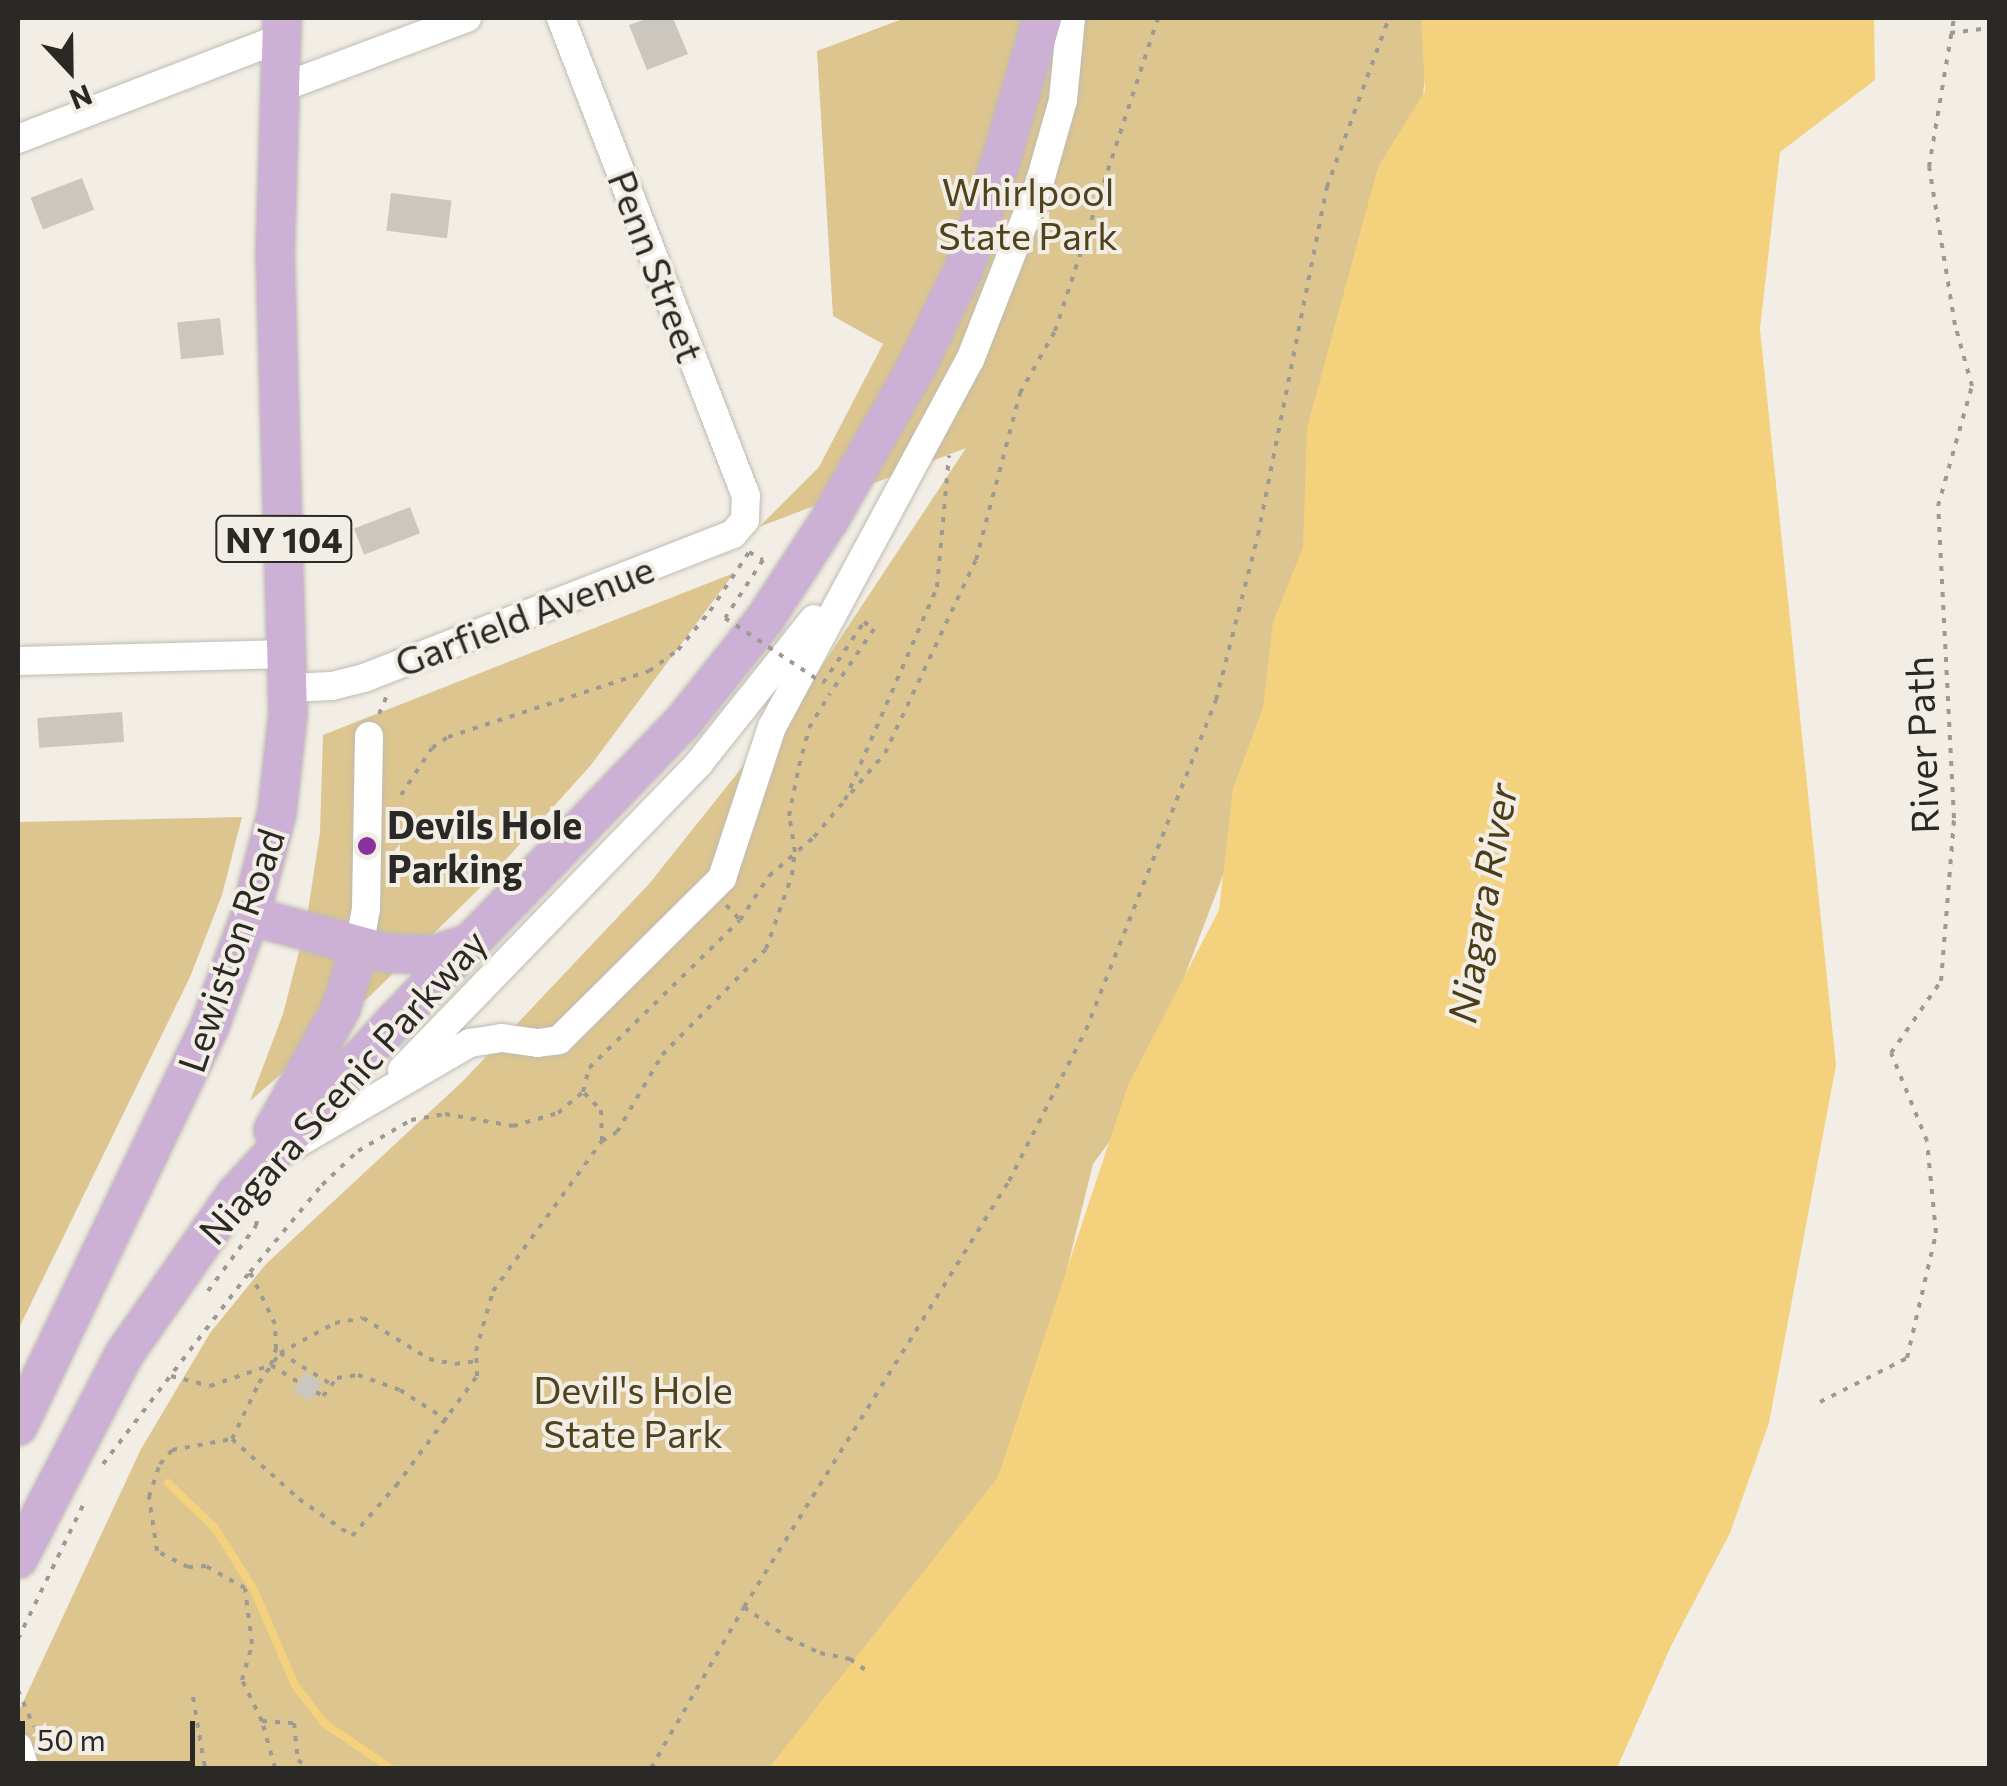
<!DOCTYPE html>
<style>
body{margin:0}
#map{position:relative;width:2007px;height:1786px;overflow:hidden;background:#f2eee5;font-family:Commissioner,sans-serif}
div>[style]{position:absolute}
.green>*{inset:0;background:#ddc58f}
.water>*{inset:0;background:#f4d17d}
.stream>*{height:8px;margin:-4px;padding:0 4px;transform-origin:4px;border-radius:4px;background:#f4d17d}
.building>*{inset:0;background:#cbc7be;transform-origin:0 0}
.path>*{height:4px;margin-top:-2px;transform-origin:0;background:repeating-linear-gradient(90deg,#9d9a93 0 5px,transparent 0 13px)}
.roads{filter:drop-shadow(0 0 2px #bfbbb2) drop-shadow(0 0 2px #bfbbb2)}
.minor>*{height:28px;margin:-14px;padding:0 14px;transform-origin:14px;border-radius:14px;background:#fff}
.major>*{height:38px;margin:-19px;padding:0 19px;transform-origin:19px;border-radius:19px;background:#cdb0d5}
.path-bridge>*{height:4px;margin-top:-2px;transform-origin:0;background:repeating-linear-gradient(90deg,#9d9a93 0 5px,transparent 0 13px)}
.dots>*{width:28px;height:28px;translate:-50% -50%;box-sizing:border-box;border:5px solid #f2eee5;border-radius:50%}
span{translate:-50% -50%;white-space:nowrap;text-align:center;line-height:1.15;-webkit-text-stroke:8px #f2eee5;paint-order:stroke}
.shield-label span{padding:2px 8px;background:#f2eee5;border:2px solid;border-radius:8px;-webkit-text-stroke-width:0}
.shield-label{font-size:35px;color:#2b2926;font-weight:700}
.park-label{font-size:38px;color:#51421e}
.street-label{font-size:38px;color:#2b2926}
.poi-label{font-size:38px;color:#2b2926;font-weight:700}
.left{translate:0 -50%;text-align:left}
.water-label{font-size:40px;color:#4c3d19;font-style:italic}
.frame{position:absolute;inset:0;border:20px solid #2b2926;pointer-events:none}
.north{position:absolute;left:20px;top:20px;width:100px;height:100px;-webkit-text-stroke:8px #f2eee5;paint-order:stroke;rotate:158deg;font-size:28px;font-weight:700;line-height:40px;text-align:center;color:#2b2926}
.north::after{content:'';display:block;margin:auto;width:35px;height:45px;background:#2b2926;clip-path:polygon(50% 0,100% 100%,50% 72%,0 100%)}
.scale{position:absolute;left:20px;top:1721px;width:175px;height:45px;box-sizing:border-box;border:5px solid #2b2926;border-top:0;padding-left:12px;font-size:30px;line-height:35px;white-space:nowrap;color:#2b2926;-webkit-text-stroke:8px #f2eee5;paint-order:stroke}
</style>
<div id="map">
<div class="green">
<div style="clip-path:polygon(905px 18px,1431px 18px,1420px 125px,1236px 841px,1135px 1107px,1093px 1164px,1023px 1447px,807px 1768px,18px 1768px,18px 1713px,141px 1449px,210px 1333px,266px 1264px,463px 1081px,649px 884px,818px 672px,966px 448px,759px 527px,819px 467px,883px 344px,833px 316px,817px 51px)"></div>
<div style="clip-path:polygon(734px 573px,591px 765px,484px 884px,370px 996px,250px 1101px,283px 1014px,306px 924px,320px 832px,323px 735px)"></div>
<div style="clip-path:polygon(242px 817px,222px 895px,190px 977px,18px 1330px,18px 822px)"></div>
</div>
<div class="water">
<div style="clip-path:polygon(1421px 18px,1874px 18px,1875px 80px,1780px 152px,1760px 329px,1836px 1065px,1769px 1423px,1730px 1533px,1671px 1646px,1617px 1768px,769px 1768px,998px 1477px,1128px 1085px,1219px 910px,1233px 789px,1263px 707px,1273px 622px,1303px 547px,1307px 428px,1378px 167px,1425px 91px)"></div>
</div>
<div class="stream">
<div style="left:168px;top:1483px;width:65px;rotate:43.8deg"></div>
<div style="left:215px;top:1528px;width:73px;rotate:57.8deg"></div>
<div style="left:254px;top:1590px;width:103px;rotate:66.7deg"></div>
<div style="left:295px;top:1685px;width:48px;rotate:52.7deg"></div>
<div style="left:324px;top:1723px;width:80px;rotate:34.3deg"></div>
</div>
<div class="building">
<div style="clip-path:polygon(649px 18px,673px 18px,688px 54px,647px 70px,629px 25px)"></div>
<div style="left:82px;top:178px;width:34px;height:55px;rotate:69deg"></div>
<div style="left:391px;top:193px;width:61px;height:38px;rotate:7deg"></div>
<div style="left:220px;top:318px;width:37px;height:43px;rotate:84deg"></div>
<div style="left:410px;top:507px;width:28px;height:60px;rotate:69deg"></div>
<div style="left:122px;top:712px;width:30px;height:85px;rotate:86deg"></div>
<div style="left:305px;top:1372px;width:20px;height:22px;rotate:33deg"></div>
</div>
<div class="path">
<div style="left:1950px;top:33px;width:40px;rotate:-7.1deg"></div>
<div style="left:379px;top:714px;width:21px;rotate:-67deg"></div>
<div style="left:851px;top:793px;width:52px;rotate:-49.6deg"></div>
<div style="left:885px;top:753px;width:213px;rotate:-64.8deg"></div>
<div style="left:976px;top:560px;width:173px;rotate:-75.2deg"></div>
<div style="left:1020px;top:393px;width:71px;rotate:-60.6deg"></div>
<div style="left:1055px;top:331px;width:330px;rotate:-71.8deg"></div>
<div style="left:401px;top:795px;width:56px;rotate:-56.6deg"></div>
<div style="left:432px;top:748px;width:19px;rotate:-35deg"></div>
<div style="left:448px;top:737px;width:212px;rotate:-18.2deg"></div>
<div style="left:649px;top:671px;width:36px;rotate:-36deg"></div>
<div style="left:678px;top:650px;width:50px;rotate:-50.6deg"></div>
<div style="left:726px;top:905px;width:21px;rotate:47deg"></div>
<div style="left:584px;top:1093px;width:24px;rotate:45deg"></div>
<div style="left:601px;top:1110px;width:31px;rotate:88deg"></div>
<div style="left:208px;top:1291px;width:81px;rotate:-53.6deg"></div>
<div style="left:256px;top:1226px;width:13px;rotate:-81deg"></div>
<div style="left:280px;top:1353px;width:60px;rotate:31.3deg"></div>
<div style="left:271px;top:1365px;width:32px;rotate:32deg"></div>
<div style="left:171px;top:1376px;width:40px;rotate:14.4deg"></div>
<div style="left:210px;top:1386px;width:65px;rotate:-19deg"></div>
<div style="left:271px;top:1365px;width:17px;rotate:-73deg"></div>
<div style="left:276px;top:1349px;width:25px;rotate:-92deg"></div>
<div style="left:275px;top:1324px;width:58px;rotate:-115.7deg"></div>
<div style="left:316px;top:1392px;width:8px;rotate:30deg"></div>
<div style="left:323px;top:1396px;width:23px;rotate:-52deg"></div>
<div style="left:337px;top:1378px;width:21px;rotate:-8deg"></div>
<div style="left:358px;top:1375px;width:45px;rotate:19.7deg"></div>
<div style="left:400px;top:1390px;width:56px;rotate:32.6deg"></div>
<div style="left:1820px;top:1402px;width:97px;rotate:-26.8deg"></div>
<div style="left:1907px;top:1358px;width:128px;rotate:-76.9deg"></div>
<div style="left:1936px;top:1233px;width:92px;rotate:-95.6deg"></div>
<div style="left:1927px;top:1141px;width:95px;rotate:-112.2deg"></div>
<div style="left:1891px;top:1053px;width:88px;rotate:-55.2deg"></div>
<div style="left:1941px;top:981px;width:164px;rotate:-85.4deg"></div>
<div style="left:1954px;top:818px;width:312px;rotate:-92.9deg"></div>
<div style="left:1938px;top:506px;width:125px;rotate:-74.2deg"></div>
<div style="left:1972px;top:386px;width:63px;rotate:-105.6deg"></div>
<div style="left:1955px;top:325px;width:160px;rotate:-99.3deg"></div>
<div style="left:1929px;top:167px;width:151px;rotate:-80.5deg"></div>
<div style="left:232px;top:1439px;width:62px;rotate:-64.3deg"></div>
<div style="left:259px;top:1383px;width:37px;rotate:-55deg"></div>
<div style="left:280px;top:1353px;width:63px;rotate:-28.6deg"></div>
<div style="left:335px;top:1323px;width:28px;rotate:-10deg"></div>
<div style="left:363px;top:1318px;width:78px;rotate:31.8deg"></div>
<div style="left:429px;top:1359px;width:26px;rotate:11deg"></div>
<div style="left:455px;top:1364px;width:22px;rotate:-8deg"></div>
<div style="left:103px;top:1464px;width:242px;rotate:-52.6deg"></div>
<div style="left:250px;top:1272px;width:113px;rotate:-50.4deg"></div>
<div style="left:322px;top:1185px;width:50px;rotate:-43.4deg"></div>
<div style="left:358px;top:1151px;width:61px;rotate:-30.3deg"></div>
<div style="left:411px;top:1120px;width:35px;rotate:-10deg"></div>
<div style="left:445px;top:1114px;width:69px;rotate:10deg"></div>
<div style="left:513px;top:1126px;width:47px;rotate:-16.1deg"></div>
<div style="left:558px;top:1113px;width:33px;rotate:-40deg"></div>
<div style="left:583px;top:1092px;width:25px;rotate:-76deg"></div>
<div style="left:589px;top:1068px;width:211px;rotate:-44.4deg"></div>
<div style="left:740px;top:920px;width:53px;rotate:-56.6deg"></div>
<div style="left:769px;top:876px;width:60px;rotate:-40.9deg"></div>
<div style="left:814px;top:837px;width:48px;rotate:-50deg"></div>
<div style="left:845px;top:800px;width:232px;rotate:-66.6deg"></div>
<div style="left:937px;top:587px;width:132px;rotate:-84.8deg"></div>
<div style="left:744px;top:1607px;width:54px;rotate:35.2deg"></div>
<div style="left:788px;top:1638px;width:35px;rotate:25deg"></div>
<div style="left:820px;top:1653px;width:31px;rotate:11deg"></div>
<div style="left:850px;top:1659px;width:24px;rotate:35deg"></div>
<div style="left:18px;top:1639px;width:156px;rotate:-64.1deg"></div>
<div style="left:18px;top:1690px;width:40px;rotate:66.6deg"></div>
<div style="left:193px;top:1697px;width:72px;rotate:80.4deg"></div>
<div style="left:262px;top:1721px;width:32px;rotate:4deg"></div>
<div style="left:294px;top:1723px;width:37px;rotate:84deg"></div>
<div style="left:298px;top:1760px;width:13px;rotate:39deg"></div>
<div style="left:275px;top:1768px;width:49px;rotate:-105.5deg"></div>
<div style="left:262px;top:1721px;width:46px;rotate:-116deg"></div>
<div style="left:242px;top:1680px;width:37px;rotate:-74deg"></div>
<div style="left:252px;top:1644px;width:56px;rotate:-97.1deg"></div>
<div style="left:245px;top:1588px;width:45px;rotate:-150.6deg"></div>
<div style="left:206px;top:1566px;width:18px;rotate:177deg"></div>
<div style="left:188px;top:1567px;width:35px;rotate:-153deg"></div>
<div style="left:157px;top:1551px;width:55px;rotate:-98.4deg"></div>
<div style="left:149px;top:1497px;width:35px;rotate:-72deg"></div>
<div style="left:160px;top:1464px;width:18px;rotate:-49deg"></div>
<div style="left:172px;top:1450px;width:61px;rotate:-10.4deg"></div>
<div style="left:232px;top:1439px;width:90px;rotate:41.8deg"></div>
<div style="left:299px;top:1499px;width:65px;rotate:34.9deg"></div>
<div style="left:352px;top:1536px;width:67px;rotate:-48.7deg"></div>
<div style="left:396px;top:1486px;width:137px;rotate:-53.6deg"></div>
<div style="left:477px;top:1376px;width:25px;rotate:-92deg"></div>
<div style="left:476px;top:1351px;width:62px;rotate:-74.2deg"></div>
<div style="left:493px;top:1291px;width:185px;rotate:-54deg"></div>
<div style="left:602px;top:1141px;width:17px;rotate:-31deg"></div>
<div style="left:617px;top:1132px;width:89px;rotate:-59.7deg"></div>
<div style="left:662px;top:1055px;width:148px;rotate:-45.5deg"></div>
<div style="left:766px;top:949px;width:78px;rotate:-70.6deg"></div>
<div style="left:792px;top:875px;width:23px;rotate:-83deg"></div>
<div style="left:795px;top:852px;width:36px;rotate:-99deg"></div>
<div style="left:789px;top:816px;width:51px;rotate:-78.7deg"></div>
<div style="left:799px;top:766px;width:39px;rotate:-75deg"></div>
<div style="left:809px;top:728px;width:39px;rotate:-59deg"></div>
<div style="left:651px;top:1768px;width:186px;rotate:-60deg"></div>
<div style="left:744px;top:1607px;width:502px;rotate:-58.12deg"></div>
<div style="left:1009px;top:1181px;width:169px;rotate:-63deg"></div>
<div style="left:1086px;top:1030px;width:355px;rotate:-68.5deg"></div>
<div style="left:1216px;top:700px;width:170px;rotate:-75.7deg"></div>
<div style="left:1258px;top:535px;width:355px;rotate:-78.8deg"></div>
<div style="left:1327px;top:187px;width:180px;rotate:-69.9deg"></div>
</div>
<div class="roads">
<div class="minor">
<div style="left:278px;top:89px;width:202px;rotate:-20.6deg"></div>
<div style="left:18px;top:139px;width:282px;rotate:-21deg"></div>
<div style="left:18px;top:661px;width:270px;rotate:-1.5deg"></div>
<div style="left:288px;top:688px;width:44px;rotate:-2.6deg"></div>
<div style="left:332px;top:686px;width:33px;rotate:-14deg"></div>
<div style="left:364px;top:678px;width:396px;rotate:-21.3deg"></div>
<div style="left:733px;top:534px;width:18px;rotate:-49deg"></div>
<div style="left:745px;top:520px;width:24px;rotate:-88deg"></div>
<div style="left:746px;top:496px;width:513px;rotate:-111.16deg"></div>
<div style="left:359px;top:948px;width:40px;rotate:-80deg"></div>
<div style="left:366px;top:909px;width:173px;rotate:-89deg"></div>
<div style="left:402px;top:1070px;width:427px;rotate:-45.9deg"></div>
<div style="left:699px;top:763px;width:184px;rotate:-51.4deg"></div>
<div style="left:291px;top:1147px;width:207px;rotate:-30.2deg"></div>
<div style="left:470px;top:1043px;width:32px;rotate:-9deg"></div>
<div style="left:502px;top:1038px;width:36px;rotate:8deg"></div>
<div style="left:538px;top:1043px;width:21px;rotate:-8deg"></div>
<div style="left:559px;top:1040px;width:230px;rotate:-44.8deg"></div>
<div style="left:722px;top:878px;width:159px;rotate:-71.7deg"></div>
<div style="left:772px;top:727px;width:417px;rotate:-61.7deg"></div>
<div style="left:970px;top:360px;width:192px;rotate:-68.6deg"></div>
<div style="left:1040px;top:181px;width:84px;rotate:-74.1deg"></div>
<div style="left:1063px;top:100px;width:82px;rotate:-84.4deg"></div>
<div style="left:18px;top:1747px;width:22px;rotate:72deg"></div>
</div>
<div class="major">
<div style="left:250px;top:916px;width:142px;rotate:15.1deg"></div>
<div style="left:387px;top:953px;width:46px;rotate:2.5deg"></div>
<div style="left:433px;top:955px;width:39px;rotate:-18deg"></div>
<div style="left:273px;top:1130px;width:139px;rotate:-60.7deg"></div>
<div style="left:341px;top:1009px;width:64px;rotate:-73.6deg"></div>
<div style="left:18px;top:1426px;width:445px;rotate:-64.4deg"></div>
<div style="left:210px;top:1025px;width:116px;rotate:-69.8deg"></div>
<div style="left:250px;top:916px;width:107px;rotate:-75.4deg"></div>
<div style="left:277px;top:812px;width:99px;rotate:-83.6deg"></div>
<div style="left:288px;top:714px;width:456px;rotate:-91.6deg"></div>
<div style="left:275px;top:258px;width:240px;rotate:-88.3deg"></div>
<div style="left:18px;top:1559px;width:232px;rotate:-62.6deg"></div>
<div style="left:125px;top:1353px;width:194px;rotate:-55.1deg"></div>
<div style="left:236px;top:1194px;width:239px;rotate:-47.4deg"></div>
<div style="left:398px;top:1018px;width:411px;rotate:-46.1deg"></div>
<div style="left:683px;top:722px;width:132px;rotate:-51.5deg"></div>
<div style="left:765px;top:619px;width:119px;rotate:-57deg"></div>
<div style="left:830px;top:519px;width:178px;rotate:-60.4deg"></div>
<div style="left:918px;top:364px;width:106px;rotate:-64.4deg"></div>
<div style="left:964px;top:268px;width:117px;rotate:-71.1deg"></div>
<div style="left:1002px;top:157px;width:145px;rotate:-73.9deg"></div>
</div>
</div>
<div class="path-bridge">
<div style="left:710px;top:611px;width:71px;rotate:-56.5deg"></div>
<div style="left:749px;top:552px;width:16px;rotate:30deg"></div>
<div style="left:763px;top:560px;width:69px;rotate:123.2deg"></div>
<div style="left:725px;top:618px;width:118px;rotate:33.6deg"></div>
<div style="left:823px;top:683px;width:73px;rotate:-56.1deg"></div>
<div style="left:864px;top:622px;width:12px;rotate:35deg"></div>
<div style="left:874px;top:629px;width:80px;rotate:124.3deg"></div>
</div>
<div class="dots">
<div style="left:367px;top:846px;background:#89329f"></div>
</div>
<div class="shield-label">
<span style="left:284px;top:539px">NY 104</span>
</div>
<div class="park-label">
<span style="left:1028px;top:213px">Whirlpool<br>State Park</span>
<span style="left:633px;top:1411px">Devil's Hole<br>State Park</span>
</div>
<div class="street-label">
<span style="left:657px;top:266px;rotate:69deg">Penn Street</span>
<span style="left:524px;top:615px;rotate:-21deg">Garfield Avenue</span>
<span style="left:1921px;top:745px;rotate:-92deg">River Path</span>
<span style="left:230px;top:950px;rotate:-71deg">Lewiston Road</span>
<span style="left:342px;top:1086px;rotate:-48deg">Niagara Scenic Parkway</span>
</div>
<div class="poi-label">
<span class="left" style="left:387px;top:846px">Devils Hole<br>Parking</span>
</div>
<div class="water-label">
<span style="left:1481px;top:903px;rotate:-80deg">Niagara River</span>
</div>
<div class="frame"></div>
<div class="north">N</div>
<div class="scale">50 m</div>
</div>
